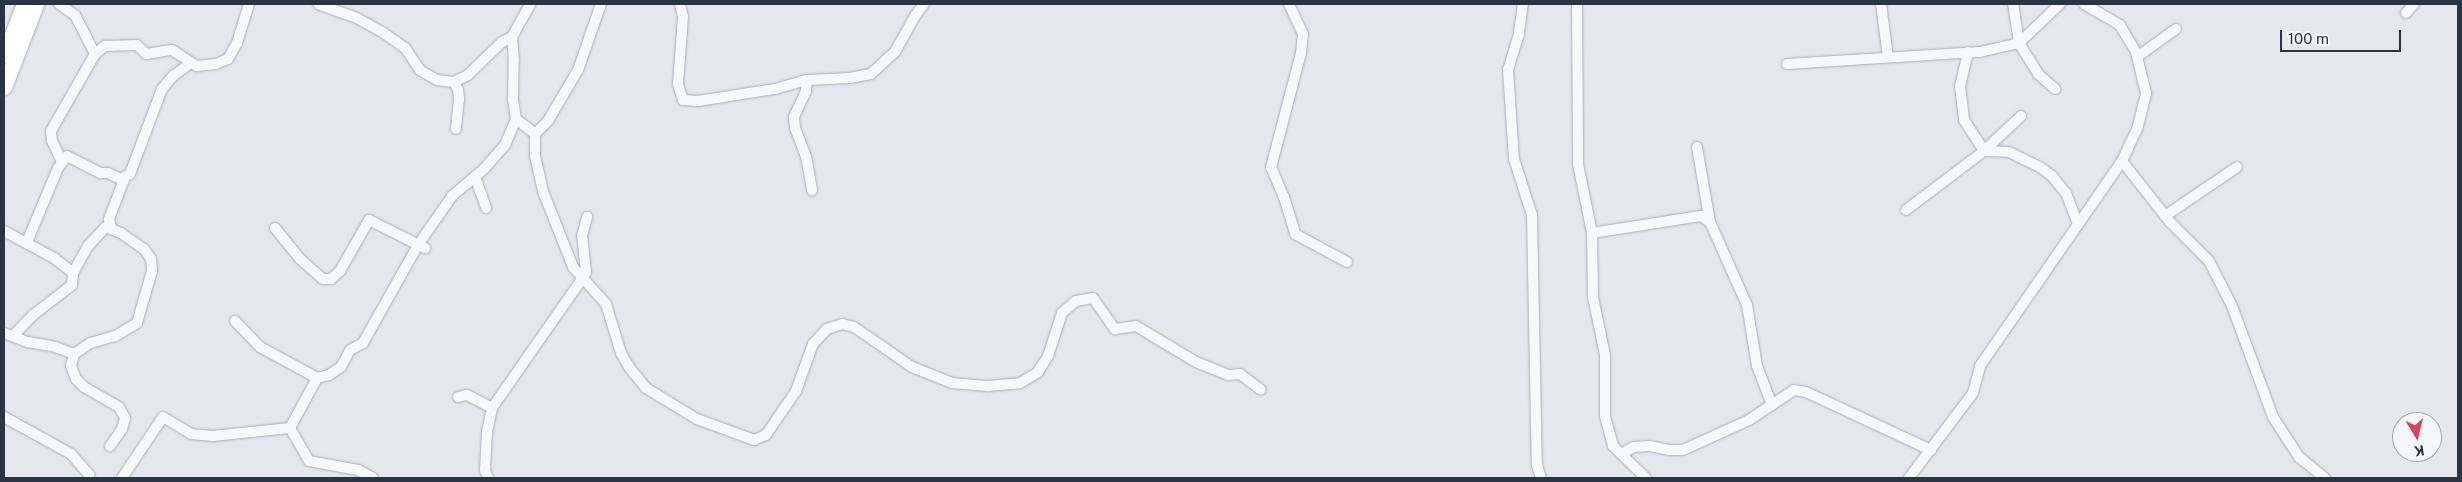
<!DOCTYPE html>
<style>
body{margin:0}
#map{position:relative;width:2462px;height:482px;overflow:hidden;background:#e4e7ec;font-family:"Public Sans",sans-serif}
div>[style]{position:absolute}
.roads{filter:drop-shadow(0 0 1px #a9aeb7) drop-shadow(0 0 1px #a9aeb7)}
.minor>*{height:10px;margin:-5px;padding:0 5px;transform-origin:5px;border-radius:5px;background:#f7f8fa}
.highway>*{height:15px;margin:-7.5px;padding:0 7.5px;transform-origin:7.5px;border-radius:7.5px;background:#fff}
span{translate:-50% -50%;white-space:nowrap;text-align:center;line-height:1.15;-webkit-text-stroke:5px #f4f6f9;paint-order:stroke}
.frame{position:absolute;inset:0;border:5px solid #2b3445;pointer-events:none}
.north{position:absolute;left:2392px;top:412px;width:50px;height:50px;box-sizing:border-box;background:#f4f6f9;border:1px solid #a4a8b1;border-radius:50%;rotate:171deg;font-size:14px;font-weight:700;line-height:20px;text-align:center;color:#2b3445}
.north::after{content:'';display:block;margin:auto;width:18px;height:22px;background:#d1495b;clip-path:polygon(50% 0,100% 100%,50% 72%,0 100%)}
.scale{position:absolute;left:2280px;top:30px;width:121px;height:22px;box-sizing:border-box;border:2px solid #2b3445;border-top:0;padding-left:6px;font-size:15px;line-height:18px;white-space:nowrap;color:#2b3445;-webkit-text-stroke:4px #f4f6f9;paint-order:stroke}
</style>
<div id="map">
<div class="roads">
<div class="minor">
<div style="left:59px;top:4px;width:19px;rotate:35deg"></div>
<div style="left:75px;top:15px;width:44px;rotate:62.9deg"></div>
<div style="left:95px;top:54px;width:13px;rotate:-39deg"></div>
<div style="left:105px;top:46px;width:32px;rotate:-2deg"></div>
<div style="left:137px;top:45px;width:13px;rotate:45deg"></div>
<div style="left:146px;top:54px;width:26px;rotate:-9deg"></div>
<div style="left:172px;top:50px;width:30px;rotate:33deg"></div>
<div style="left:197px;top:66px;width:19px;rotate:-6deg"></div>
<div style="left:216px;top:64px;width:13px;rotate:-23deg"></div>
<div style="left:228px;top:59px;width:18px;rotate:-61deg"></div>
<div style="left:237px;top:43px;width:41px;rotate:-72.9deg"></div>
<div style="left:601px;top:4px;width:70px;rotate:109.2deg"></div>
<div style="left:578px;top:70px;width:59px;rotate:120.5deg"></div>
<div style="left:548px;top:121px;width:18px;rotate:135deg"></div>
<div style="left:535px;top:134px;width:22px;rotate:90deg"></div>
<div style="left:535px;top:156px;width:39px;rotate:77deg"></div>
<div style="left:544px;top:194px;width:79px;rotate:68.3deg"></div>
<div style="left:573px;top:267px;width:50px;rotate:48.3deg"></div>
<div style="left:606px;top:304px;width:51px;rotate:73deg"></div>
<div style="left:621px;top:353px;width:16px;rotate:60deg"></div>
<div style="left:629px;top:367px;width:27px;rotate:51deg"></div>
<div style="left:646px;top:388px;width:60px;rotate:31.3deg"></div>
<div style="left:697px;top:419px;width:61px;rotate:20.2deg"></div>
<div style="left:754px;top:440px;width:13px;rotate:-23deg"></div>
<div style="left:766px;top:435px;width:53px;rotate:-55.7deg"></div>
<div style="left:796px;top:391px;width:50px;rotate:-70.1deg"></div>
<div style="left:813px;top:344px;width:21px;rotate:-47deg"></div>
<div style="left:827px;top:329px;width:16px;rotate:-18deg"></div>
<div style="left:842px;top:324px;width:12px;rotate:14deg"></div>
<div style="left:854px;top:327px;width:70px;rotate:34.6deg"></div>
<div style="left:912px;top:367px;width:43px;rotate:21.8deg"></div>
<div style="left:952px;top:383px;width:36px;rotate:5deg"></div>
<div style="left:988px;top:386px;width:32px;rotate:-5deg"></div>
<div style="left:1020px;top:383px;width:21px;rotate:-31deg"></div>
<div style="left:1038px;top:372px;width:19px;rotate:-58deg"></div>
<div style="left:1048px;top:356px;width:45px;rotate:-72deg"></div>
<div style="left:1062px;top:313px;width:18px;rotate:-41deg"></div>
<div style="left:1076px;top:301px;width:17px;rotate:-10deg"></div>
<div style="left:1093px;top:298px;width:38px;rotate:55deg"></div>
<div style="left:1115px;top:329px;width:21px;rotate:-8deg"></div>
<div style="left:1136px;top:326px;width:70px;rotate:31deg"></div>
<div style="left:1196px;top:362px;width:35px;rotate:22deg"></div>
<div style="left:1228px;top:375px;width:12px;rotate:-5deg"></div>
<div style="left:1240px;top:374px;width:26px;rotate:37deg"></div>
<div style="left:680px;top:4px;width:13px;rotate:77deg"></div>
<div style="left:683px;top:17px;width:67px;rotate:94.3deg"></div>
<div style="left:678px;top:84px;width:17px;rotate:73deg"></div>
<div style="left:683px;top:100px;width:15px;rotate:4deg"></div>
<div style="left:698px;top:101px;width:78px;rotate:-8.9deg"></div>
<div style="left:775px;top:89px;width:33px;rotate:-16deg"></div>
<div style="left:807px;top:80px;width:43px;rotate:-2.7deg"></div>
<div style="left:850px;top:78px;width:21px;rotate:-11deg"></div>
<div style="left:871px;top:74px;width:33px;rotate:-43deg"></div>
<div style="left:895px;top:52px;width:41px;rotate:-60.9deg"></div>
<div style="left:915px;top:16px;width:15px;rotate:-53deg"></div>
<div style="left:1289px;top:4px;width:33px;rotate:65deg"></div>
<div style="left:1303px;top:34px;width:19px;rotate:96deg"></div>
<div style="left:1301px;top:53px;width:118px;rotate:104.7deg"></div>
<div style="left:1271px;top:167px;width:33px;rotate:67deg"></div>
<div style="left:1284px;top:197px;width:39px;rotate:73deg"></div>
<div style="left:1295px;top:234px;width:59px;rotate:28.3deg"></div>
<div style="left:1523px;top:4px;width:30px;rotate:98deg"></div>
<div style="left:1519px;top:34px;width:37px;rotate:107deg"></div>
<div style="left:1508px;top:69px;width:90px;rotate:86.2deg"></div>
<div style="left:1514px;top:159px;width:59px;rotate:72.2deg"></div>
<div style="left:1532px;top:215px;width:250px;rotate:88.9deg"></div>
<div style="left:1537px;top:465px;width:14px;rotate:73deg"></div>
<div style="left:1577px;top:4px;width:160px;rotate:89.6deg"></div>
<div style="left:1578px;top:164px;width:70px;rotate:78.5deg"></div>
<div style="left:1592px;top:233px;width:64px;rotate:89.1deg"></div>
<div style="left:1593px;top:297px;width:59px;rotate:78.3deg"></div>
<div style="left:1605px;top:355px;width:61px;rotate:90deg"></div>
<div style="left:1605px;top:416px;width:31px;rotate:75deg"></div>
<div style="left:1613px;top:446px;width:46px;rotate:44.1deg"></div>
<div style="left:1881px;top:4px;width:53px;rotate:82.5deg"></div>
<div style="left:2013px;top:4px;width:39px;rotate:81deg"></div>
<div style="left:2019px;top:43px;width:36px;rotate:58deg"></div>
<div style="left:2038px;top:74px;width:23px;rotate:41deg"></div>
<div style="left:2406px;top:13px;width:12px;rotate:-48deg"></div>
<div style="left:512px;top:37px;width:38px;rotate:-61deg"></div>
<div style="left:1968px;top:52px;width:35px;rotate:103deg"></div>
<div style="left:1960px;top:86px;width:34px;rotate:83deg"></div>
<div style="left:1964px;top:120px;width:37px;rotate:57deg"></div>
<div style="left:1984px;top:151px;width:25px;rotate:2deg"></div>
<div style="left:2009px;top:152px;width:34px;rotate:26deg"></div>
<div style="left:2040px;top:167px;width:15px;rotate:37deg"></div>
<div style="left:2052px;top:176px;width:22px;rotate:51deg"></div>
<div style="left:2066px;top:193px;width:34px;rotate:69deg"></div>
<div style="left:2137px;top:57px;width:48px;rotate:-35.7deg"></div>
<div style="left:1787px;top:64px;width:193px;rotate:-3.6deg"></div>
<div style="left:1980px;top:52px;width:40px;rotate:-13deg"></div>
<div style="left:2019px;top:43px;width:57px;rotate:-43.6deg"></div>
<div style="left:807px;top:80px;width:11px;rotate:95deg"></div>
<div style="left:806px;top:91px;width:29px;rotate:115deg"></div>
<div style="left:794px;top:117px;width:11px;rotate:85deg"></div>
<div style="left:795px;top:128px;width:30px;rotate:69deg"></div>
<div style="left:806px;top:156px;width:35px;rotate:80deg"></div>
<div style="left:454px;top:82px;width:9px;rotate:63deg"></div>
<div style="left:458px;top:90px;width:9px;rotate:84deg"></div>
<div style="left:459px;top:99px;width:30px;rotate:96deg"></div>
<div style="left:516px;top:119px;width:24px;rotate:38deg"></div>
<div style="left:1697px;top:147px;width:76px;rotate:80.2deg"></div>
<div style="left:2122px;top:161px;width:78px;rotate:51.8deg"></div>
<div style="left:2170px;top:222px;width:55px;rotate:45deg"></div>
<div style="left:2209px;top:261px;width:51px;rotate:62.9deg"></div>
<div style="left:2232px;top:306px;width:118px;rotate:69.7deg"></div>
<div style="left:2273px;top:417px;width:48px;rotate:57deg"></div>
<div style="left:2299px;top:457px;width:33px;rotate:39deg"></div>
<div style="left:62px;top:162px;width:23px;rotate:-115deg"></div>
<div style="left:52px;top:141px;width:10px;rotate:-96deg"></div>
<div style="left:51px;top:131px;width:89px;rotate:-60.3deg"></div>
<div style="left:475px;top:177px;width:33px;rotate:70deg"></div>
<div style="left:1906px;top:210px;width:98px;rotate:-37.1deg"></div>
<div style="left:1984px;top:151px;width:51px;rotate:-43.4deg"></div>
<div style="left:2165px;top:216px;width:87px;rotate:-34.2deg"></div>
<div style="left:111px;top:227px;width:8px;rotate:-104deg"></div>
<div style="left:109px;top:219px;width:45px;rotate:-69.1deg"></div>
<div style="left:275px;top:228px;width:40px;rotate:51deg"></div>
<div style="left:300px;top:259px;width:30px;rotate:41deg"></div>
<div style="left:323px;top:279px;width:8px"></div>
<div style="left:331px;top:279px;width:12px;rotate:-42deg"></div>
<div style="left:340px;top:271px;width:59px;rotate:-60.4deg"></div>
<div style="left:369px;top:220px;width:63px;rotate:26.6deg"></div>
<div style="left:4px;top:231px;width:57px;rotate:28.4deg"></div>
<div style="left:54px;top:258px;width:24px;rotate:38deg"></div>
<div style="left:73px;top:273px;width:12px;rotate:95deg"></div>
<div style="left:72px;top:285px;width:49px;rotate:142.4deg"></div>
<div style="left:33px;top:315px;width:29px;rotate:134deg"></div>
<div style="left:1592px;top:233px;width:110px;rotate:-8.9deg"></div>
<div style="left:1701px;top:216px;width:11px;rotate:34deg"></div>
<div style="left:1710px;top:222px;width:91px;rotate:66deg"></div>
<div style="left:1747px;top:305px;width:62px;rotate:80.7deg"></div>
<div style="left:1757px;top:366px;width:42px;rotate:69deg"></div>
<div style="left:27px;top:242px;width:80px;rotate:-67.3deg"></div>
<div style="left:58px;top:168px;width:15px;rotate:-53deg"></div>
<div style="left:67px;top:156px;width:38px;rotate:27deg"></div>
<div style="left:101px;top:173px;width:7px"></div>
<div style="left:108px;top:173px;width:14px;rotate:25deg"></div>
<div style="left:121px;top:179px;width:10px;rotate:-29deg"></div>
<div style="left:130px;top:174px;width:91px;rotate:-69.4deg"></div>
<div style="left:162px;top:89px;width:17px;rotate:-50deg"></div>
<div style="left:173px;top:76px;width:22px;rotate:-36deg"></div>
<div style="left:73px;top:273px;width:31px;rotate:-61deg"></div>
<div style="left:88px;top:246px;width:26px;rotate:-47deg"></div>
<div style="left:106px;top:227px;width:16px;rotate:22deg"></div>
<div style="left:121px;top:233px;width:28px;rotate:35deg"></div>
<div style="left:144px;top:249px;width:12px;rotate:55deg"></div>
<div style="left:151px;top:259px;width:12px;rotate:85deg"></div>
<div style="left:152px;top:271px;width:54px;rotate:106.1deg"></div>
<div style="left:137px;top:323px;width:26px;rotate:149deg"></div>
<div style="left:115px;top:336px;width:26px;rotate:164deg"></div>
<div style="left:90px;top:343px;width:19px;rotate:145deg"></div>
<div style="left:74px;top:354px;width:12px;rotate:104deg"></div>
<div style="left:71px;top:366px;width:14px;rotate:69deg"></div>
<div style="left:76px;top:379px;width:11px;rotate:45deg"></div>
<div style="left:84px;top:387px;width:40px;rotate:29.7deg"></div>
<div style="left:119px;top:407px;width:13px;rotate:61deg"></div>
<div style="left:125px;top:418px;width:11px;rotate:105deg"></div>
<div style="left:122px;top:429px;width:21px;rotate:125deg"></div>
<div style="left:235px;top:321px;width:36px;rotate:46deg"></div>
<div style="left:260px;top:347px;width:65px;rotate:28.5deg"></div>
<div style="left:4px;top:333px;width:26px;rotate:21deg"></div>
<div style="left:28px;top:342px;width:27px;rotate:10deg"></div>
<div style="left:55px;top:347px;width:20px;rotate:20deg"></div>
<div style="left:458px;top:397px;width:9px;rotate:-13deg"></div>
<div style="left:467px;top:395px;width:28px;rotate:27deg"></div>
<div style="left:4px;top:417px;width:77px;rotate:28.9deg"></div>
<div style="left:71px;top:454px;width:28px;rotate:49deg"></div>
<div style="left:89px;top:475px;width:3px;rotate:90deg"></div>
<div style="left:290px;top:428px;width:38px;rotate:60deg"></div>
<div style="left:309px;top:461px;width:50px;rotate:10.4deg"></div>
<div style="left:358px;top:470px;width:17px;rotate:28deg"></div>
<div style="left:1622px;top:454px;width:13px;rotate:-32deg"></div>
<div style="left:1633px;top:447px;width:17px;rotate:-3deg"></div>
<div style="left:1650px;top:446px;width:19px;rotate:12deg"></div>
<div style="left:1669px;top:450px;width:14px"></div>
<div style="left:1683px;top:450px;width:72px;rotate:-24.4deg"></div>
<div style="left:1749px;top:420px;width:54px;rotate:-33.7deg"></div>
<div style="left:1794px;top:390px;width:12px;rotate:9deg"></div>
<div style="left:1806px;top:392px;width:138px;rotate:24.9deg"></div>
<div style="left:122px;top:478px;width:73px;rotate:-56.1deg"></div>
<div style="left:163px;top:417px;width:33px;rotate:31deg"></div>
<div style="left:191px;top:434px;width:22px;rotate:5deg"></div>
<div style="left:213px;top:436px;width:77px;rotate:-5.9deg"></div>
<div style="left:290px;top:428px;width:57px;rotate:-61.6deg"></div>
<div style="left:317px;top:378px;width:12px;rotate:-14deg"></div>
<div style="left:329px;top:375px;width:14px;rotate:-34deg"></div>
<div style="left:341px;top:367px;width:19px;rotate:-62deg"></div>
<div style="left:350px;top:350px;width:15px;rotate:-28deg"></div>
<div style="left:363px;top:343px;width:112px;rotate:-60.7deg"></div>
<div style="left:418px;top:245px;width:60px;rotate:-55.2deg"></div>
<div style="left:452px;top:196px;width:42px;rotate:-40.2deg"></div>
<div style="left:484px;top:169px;width:32px;rotate:-49deg"></div>
<div style="left:505px;top:145px;width:28px;rotate:-67deg"></div>
<div style="left:516px;top:119px;width:20px;rotate:-99deg"></div>
<div style="left:513px;top:99px;width:39px;rotate:-89deg"></div>
<div style="left:514px;top:60px;width:23px;rotate:-95deg"></div>
<div style="left:512px;top:37px;width:11px;rotate:153deg"></div>
<div style="left:502px;top:42px;width:47px;rotate:135.9deg"></div>
<div style="left:468px;top:75px;width:16px;rotate:153deg"></div>
<div style="left:454px;top:82px;width:17px;rotate:-173deg"></div>
<div style="left:437px;top:80px;width:20px;rotate:-150deg"></div>
<div style="left:420px;top:70px;width:27px;rotate:-124deg"></div>
<div style="left:405px;top:48px;width:28px;rotate:-145deg"></div>
<div style="left:382px;top:32px;width:29px;rotate:-151deg"></div>
<div style="left:357px;top:18px;width:41px;rotate:-160.3deg"></div>
<div style="left:488px;top:478px;width:9px;rotate:-111deg"></div>
<div style="left:485px;top:470px;width:38px;rotate:-87deg"></div>
<div style="left:487px;top:432px;width:25px;rotate:-78deg"></div>
<div style="left:492px;top:408px;width:161px;rotate:-55.1deg"></div>
<div style="left:584px;top:276px;width:4px;rotate:-63deg"></div>
<div style="left:586px;top:272px;width:36px;rotate:-96deg"></div>
<div style="left:582px;top:236px;width:20px;rotate:-75deg"></div>
<div style="left:1909px;top:478px;width:106px;rotate:-53deg"></div>
<div style="left:1973px;top:393px;width:28px;rotate:-75deg"></div>
<div style="left:1980px;top:366px;width:249px;rotate:-55.3deg"></div>
<div style="left:2122px;top:161px;width:38px;rotate:-65deg"></div>
<div style="left:2138px;top:126px;width:34px;rotate:-76deg"></div>
<div style="left:2146px;top:93px;width:42px;rotate:-103.7deg"></div>
<div style="left:2136px;top:52px;width:31px;rotate:-121deg"></div>
<div style="left:2120px;top:25px;width:42px;rotate:-149.7deg"></div>
</div>
<div class="highway">
<div style="left:4px;top:55px;width:55px;rotate:-68.6deg"></div>
<div style="left:4px;top:87px;width:89px;rotate:-68.9deg"></div>
</div>
</div>
<div class="frame"></div>
<div class="north">K</div>
<div class="scale">100 m</div>
</div>
